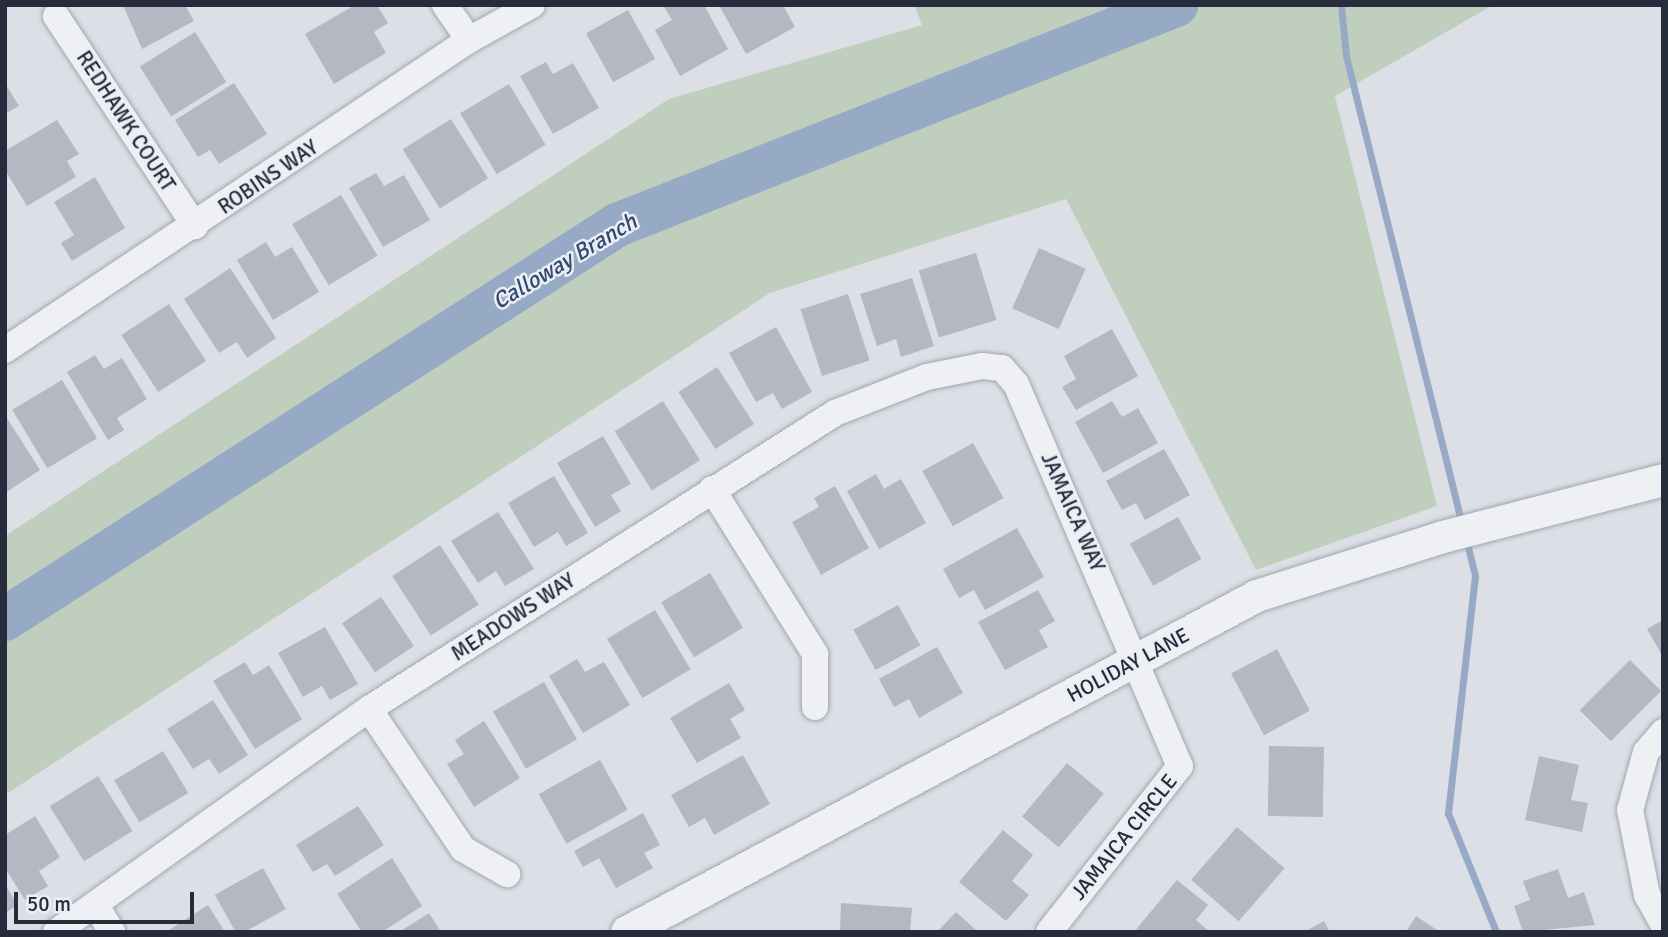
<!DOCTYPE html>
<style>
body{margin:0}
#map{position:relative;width:1668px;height:937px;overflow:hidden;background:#dcdfe6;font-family:Signika,sans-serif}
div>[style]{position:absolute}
.green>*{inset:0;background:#c0cfbd}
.stream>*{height:7px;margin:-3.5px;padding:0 3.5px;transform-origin:3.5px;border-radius:3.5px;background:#97aac5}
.river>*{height:44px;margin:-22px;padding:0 22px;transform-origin:22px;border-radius:22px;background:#97aac5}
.building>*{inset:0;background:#b3b8c2;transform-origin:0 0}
.roads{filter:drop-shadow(0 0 2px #a2a6af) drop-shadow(0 0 2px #a2a6af)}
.minor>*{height:26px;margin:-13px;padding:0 13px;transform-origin:13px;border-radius:13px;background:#eef0f4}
.tertiary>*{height:32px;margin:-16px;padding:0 16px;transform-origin:16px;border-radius:16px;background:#eef0f4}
span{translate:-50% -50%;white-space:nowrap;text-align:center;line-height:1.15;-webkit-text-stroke:5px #ebeef4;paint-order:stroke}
.street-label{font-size:21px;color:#262c3b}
.water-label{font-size:23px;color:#32486e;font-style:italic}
.frame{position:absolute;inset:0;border:7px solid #262c3b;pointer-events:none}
.scale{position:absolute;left:14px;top:892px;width:180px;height:32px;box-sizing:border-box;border:4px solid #262c3b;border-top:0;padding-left:9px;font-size:21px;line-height:24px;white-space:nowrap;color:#262c3b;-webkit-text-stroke:5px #ebeef4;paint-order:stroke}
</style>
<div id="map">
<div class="green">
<div style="clip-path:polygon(914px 5px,1493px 5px,1335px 96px,1437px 506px,1256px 570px,1066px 199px,770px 293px,5px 795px,5px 536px,669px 99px,922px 25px)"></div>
</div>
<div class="stream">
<div style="left:1341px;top:5px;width:51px;rotate:84.4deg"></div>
<div style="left:1346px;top:56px;width:482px;rotate:76.1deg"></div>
<div style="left:1466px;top:539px;width:38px;rotate:76deg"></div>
<div style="left:1475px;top:576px;width:239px;rotate:96.5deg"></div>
<div style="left:1448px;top:813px;width:128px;rotate:68deg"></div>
</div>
<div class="river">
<div style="left:5px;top:619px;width:728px;rotate:-32.77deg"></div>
<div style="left:617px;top:225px;width:601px;rotate:-21.48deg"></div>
</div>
<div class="building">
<div style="clip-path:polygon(123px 5px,185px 5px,194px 21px,142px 49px)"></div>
<div style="clip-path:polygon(355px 5px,377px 5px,388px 23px,374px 32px,386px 53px,334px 84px,305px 34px)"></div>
<div style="clip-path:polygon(663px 5px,704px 5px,728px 49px,680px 76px,655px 30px,672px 20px)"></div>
<div style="clip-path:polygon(719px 5px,783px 5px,795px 27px,746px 54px)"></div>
<div style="left:628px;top:10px;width:56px;height:48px;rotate:61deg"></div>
<div style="left:195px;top:32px;width:59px;height:65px;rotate:58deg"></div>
<div style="clip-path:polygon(546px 62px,553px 74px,573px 63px,599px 108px,553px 134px,520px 76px)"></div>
<div style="clip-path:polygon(5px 83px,19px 106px,5px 114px)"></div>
<div style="clip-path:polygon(234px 83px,267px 134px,219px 164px,210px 150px,198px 157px,175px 120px)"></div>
<div style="left:509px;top:84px;width:71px;height:57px;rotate:59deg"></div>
<div style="left:451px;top:119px;width:70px;height:57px;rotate:58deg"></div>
<div style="clip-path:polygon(57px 120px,79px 154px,67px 161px,76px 177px,27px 206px,5px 170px,5px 151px)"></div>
<div style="clip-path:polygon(376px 173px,384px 186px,404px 175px,430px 220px,383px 247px,349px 188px)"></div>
<div style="clip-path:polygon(95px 177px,125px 228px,72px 261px,61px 243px,74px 235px,54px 202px)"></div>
<div style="left:341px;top:195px;width:71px;height:57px;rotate:59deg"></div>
<div style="clip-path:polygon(266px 242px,275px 257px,292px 247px,319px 292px,273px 320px,237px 260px)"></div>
<div style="left:1039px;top:248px;width:51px;height:66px;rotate:24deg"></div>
<div style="left:976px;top:253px;width:70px;height:60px;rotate:73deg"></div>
<div style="clip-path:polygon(230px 268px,276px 338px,247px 358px,237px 342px,219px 353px,184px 299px)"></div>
<div style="clip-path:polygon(912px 278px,934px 346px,901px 357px,896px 339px,877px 346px,860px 294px)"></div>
<div style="left:848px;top:294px;width:70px;height:50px;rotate:72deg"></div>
<div style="left:169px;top:304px;width:68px;height:57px;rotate:57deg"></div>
<div style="clip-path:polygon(776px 327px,812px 392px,782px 409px,773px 393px,756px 402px,729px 353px)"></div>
<div style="clip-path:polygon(1112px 329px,1138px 376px,1076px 410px,1062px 387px,1076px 379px,1064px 356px)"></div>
<div style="clip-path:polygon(95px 355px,104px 369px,122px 358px,147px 399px,117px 418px,124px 430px,108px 440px,67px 372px)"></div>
<div style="left:717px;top:367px;width:68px;height:46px;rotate:57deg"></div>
<div style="left:62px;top:380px;width:68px;height:58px;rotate:59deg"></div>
<div style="left:663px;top:401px;width:70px;height:57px;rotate:58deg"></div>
<div style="clip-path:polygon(1112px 401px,1122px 417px,1138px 408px,1158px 443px,1103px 473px,1075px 422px)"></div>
<div style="clip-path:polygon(5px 415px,40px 470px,5px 493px)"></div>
<div style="clip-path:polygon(603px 436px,631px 484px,611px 495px,621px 511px,595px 527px,557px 463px)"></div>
<div style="left:973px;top:443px;width:63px;height:58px;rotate:61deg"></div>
<div style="clip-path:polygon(1164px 449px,1190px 495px,1145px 520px,1136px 503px,1122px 510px,1106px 481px)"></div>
<div style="clip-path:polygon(876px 474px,884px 489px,901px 479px,926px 523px,879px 549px,847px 491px)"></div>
<div style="clip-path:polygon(554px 476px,588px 533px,566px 546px,558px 532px,534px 547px,508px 503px)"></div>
<div style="clip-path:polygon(835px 486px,869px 548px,821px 575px,792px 522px,819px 507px,814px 498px)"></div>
<div style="clip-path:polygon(498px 512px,534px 569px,505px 586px,496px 571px,478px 583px,451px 541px)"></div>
<div style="left:1178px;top:517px;width:48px;height:55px;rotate:61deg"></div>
<div style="clip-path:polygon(1017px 528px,1044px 577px,985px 610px,974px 590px,959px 598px,943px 569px)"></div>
<div style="left:440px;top:545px;width:71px;height:57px;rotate:57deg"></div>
<div style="left:710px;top:573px;width:64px;height:57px;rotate:59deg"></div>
<div style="clip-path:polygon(1038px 590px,1055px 621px,1039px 630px,1048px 647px,1005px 670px,978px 622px)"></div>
<div style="left:381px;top:597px;width:59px;height:47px;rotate:56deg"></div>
<div style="left:898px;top:605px;width:46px;height:51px;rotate:61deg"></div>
<div style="left:655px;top:610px;width:69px;height:56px;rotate:59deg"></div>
<div style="clip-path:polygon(1663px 620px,1663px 657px,1647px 629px)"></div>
<div style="clip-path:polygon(325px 627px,358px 684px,330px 700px,322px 686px,303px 697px,278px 653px)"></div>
<div style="clip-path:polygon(937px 647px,963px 693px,919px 718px,909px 699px,894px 707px,879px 679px)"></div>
<div style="left:1277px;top:649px;width:70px;height:52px;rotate:62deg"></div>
<div style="clip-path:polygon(577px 659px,585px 672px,604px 662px,630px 705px,583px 733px,549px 676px)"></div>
<div style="left:1630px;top:660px;width:44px;height:71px;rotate:45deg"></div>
<div style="clip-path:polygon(245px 662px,253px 675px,269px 665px,302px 719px,255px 749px,213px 681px)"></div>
<div style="left:544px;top:682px;width:66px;height:59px;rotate:60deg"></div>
<div style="clip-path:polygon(729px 683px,745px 710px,730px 719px,741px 738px,697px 763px,670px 718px)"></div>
<div style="clip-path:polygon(213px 700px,248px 755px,219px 774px,209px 759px,193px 769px,167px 729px)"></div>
<div style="clip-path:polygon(484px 721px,520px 778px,474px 807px,447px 764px,464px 754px,455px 740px)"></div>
<div style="left:1269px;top:746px;width:55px;height:70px;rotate:1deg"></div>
<div style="left:163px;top:751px;width:49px;height:57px;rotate:59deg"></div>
<div style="clip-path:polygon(743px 755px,770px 804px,714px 835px,705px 818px,689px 827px,671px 795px)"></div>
<div style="clip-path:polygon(1539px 756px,1579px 765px,1571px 800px,1588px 803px,1582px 832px,1525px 820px)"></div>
<div style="left:600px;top:760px;width:57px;height:70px;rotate:61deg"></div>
<div style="left:1067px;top:763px;width:48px;height:70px;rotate:40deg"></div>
<div style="left:98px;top:776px;width:65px;height:57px;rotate:58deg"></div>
<div style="clip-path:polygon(358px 806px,384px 845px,335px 876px,327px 864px,313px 872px,296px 845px)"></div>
<div style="clip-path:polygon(643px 813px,660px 845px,644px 853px,653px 868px,616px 888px,599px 858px,583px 867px,574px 851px)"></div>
<div style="clip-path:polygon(35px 816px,60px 857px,39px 871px,48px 886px,25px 900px,5px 868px,5px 835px)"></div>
<div style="left:1237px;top:827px;width:63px;height:70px;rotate:41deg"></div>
<div style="clip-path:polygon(1003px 830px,1033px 855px,1012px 881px,1029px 895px,1006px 921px,959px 882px)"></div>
<div style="clip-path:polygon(392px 858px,422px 906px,382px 932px,362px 932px,337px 894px)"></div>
<div style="left:263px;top:868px;width:47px;height:55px;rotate:61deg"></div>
<div style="clip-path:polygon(1558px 869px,1568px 898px,1584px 892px,1595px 925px,1523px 932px,1514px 906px,1530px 900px,1523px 881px)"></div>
<div style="clip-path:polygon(1177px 880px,1208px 905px,1196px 920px,1210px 932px,1134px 932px)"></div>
<div style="clip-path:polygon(5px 885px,18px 905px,5px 913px)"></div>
<div style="clip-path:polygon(841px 903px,912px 908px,910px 932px,840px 932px)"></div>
<div style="clip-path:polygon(208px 905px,225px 932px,166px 932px)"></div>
<div style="clip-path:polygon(956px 912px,978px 932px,937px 932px)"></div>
<div style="clip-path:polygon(429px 913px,441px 932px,399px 932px)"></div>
<div style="clip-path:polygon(1416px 916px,1440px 932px,1406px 932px)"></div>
<div style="clip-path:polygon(1324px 921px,1330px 932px,1304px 932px)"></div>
</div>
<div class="roads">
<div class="minor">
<div style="left:445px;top:5px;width:42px;rotate:55.6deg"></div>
<div style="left:56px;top:16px;width:252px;rotate:56.5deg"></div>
<div style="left:5px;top:350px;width:558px;rotate:-33.75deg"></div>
<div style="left:469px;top:40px;width:72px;rotate:-29.1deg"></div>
<div style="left:712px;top:489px;width:195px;rotate:58deg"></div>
<div style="left:815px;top:654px;width:53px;rotate:90deg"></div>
<div style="left:369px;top:709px;width:169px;rotate:56.1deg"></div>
<div style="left:463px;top:849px;width:51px;rotate:29.6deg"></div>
<div style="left:1663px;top:732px;width:26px;rotate:130deg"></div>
<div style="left:1646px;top:752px;width:60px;rotate:105.4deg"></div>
<div style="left:1630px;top:810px;width:87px;rotate:78.7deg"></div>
<div style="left:1647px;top:895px;width:33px;rotate:61deg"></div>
<div style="left:96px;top:906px;width:31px;rotate:58deg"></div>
<div style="left:56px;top:932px;width:384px;rotate:-35.5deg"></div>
<div style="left:369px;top:709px;width:552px;rotate:-32.42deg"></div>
<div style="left:835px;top:413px;width:99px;rotate:-21.4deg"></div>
<div style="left:927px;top:377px;width:56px;rotate:-11.3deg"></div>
<div style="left:982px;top:366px;width:20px;rotate:6deg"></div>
<div style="left:1002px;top:368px;width:21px;rotate:49deg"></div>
<div style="left:1016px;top:384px;width:416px;rotate:66.8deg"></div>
<div style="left:1180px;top:766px;width:211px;rotate:128.3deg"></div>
</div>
<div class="tertiary">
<div style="left:627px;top:932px;width:714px;rotate:-28.07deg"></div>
<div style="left:1257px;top:596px;width:195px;rotate:-17.6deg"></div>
<div style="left:1443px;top:537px;width:227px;rotate:-14.5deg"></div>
</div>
</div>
<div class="street-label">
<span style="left:126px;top:121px;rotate:57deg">REDHAWK COURT</span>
<span style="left:268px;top:177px;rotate:-34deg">ROBINS WAY</span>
<span style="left:1073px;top:512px;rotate:66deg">JAMAICA WAY</span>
<span style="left:513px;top:617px;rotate:-33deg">MEADOWS WAY</span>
<span style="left:1128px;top:665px;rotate:-28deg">HOLIDAY LANE</span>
<span style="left:1124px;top:837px;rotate:-51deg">JAMAICA CIRCLE</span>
</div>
<div class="water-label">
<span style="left:565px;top:262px;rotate:-31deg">Calloway Branch</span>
</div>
<div class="frame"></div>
<div class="scale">50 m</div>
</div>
